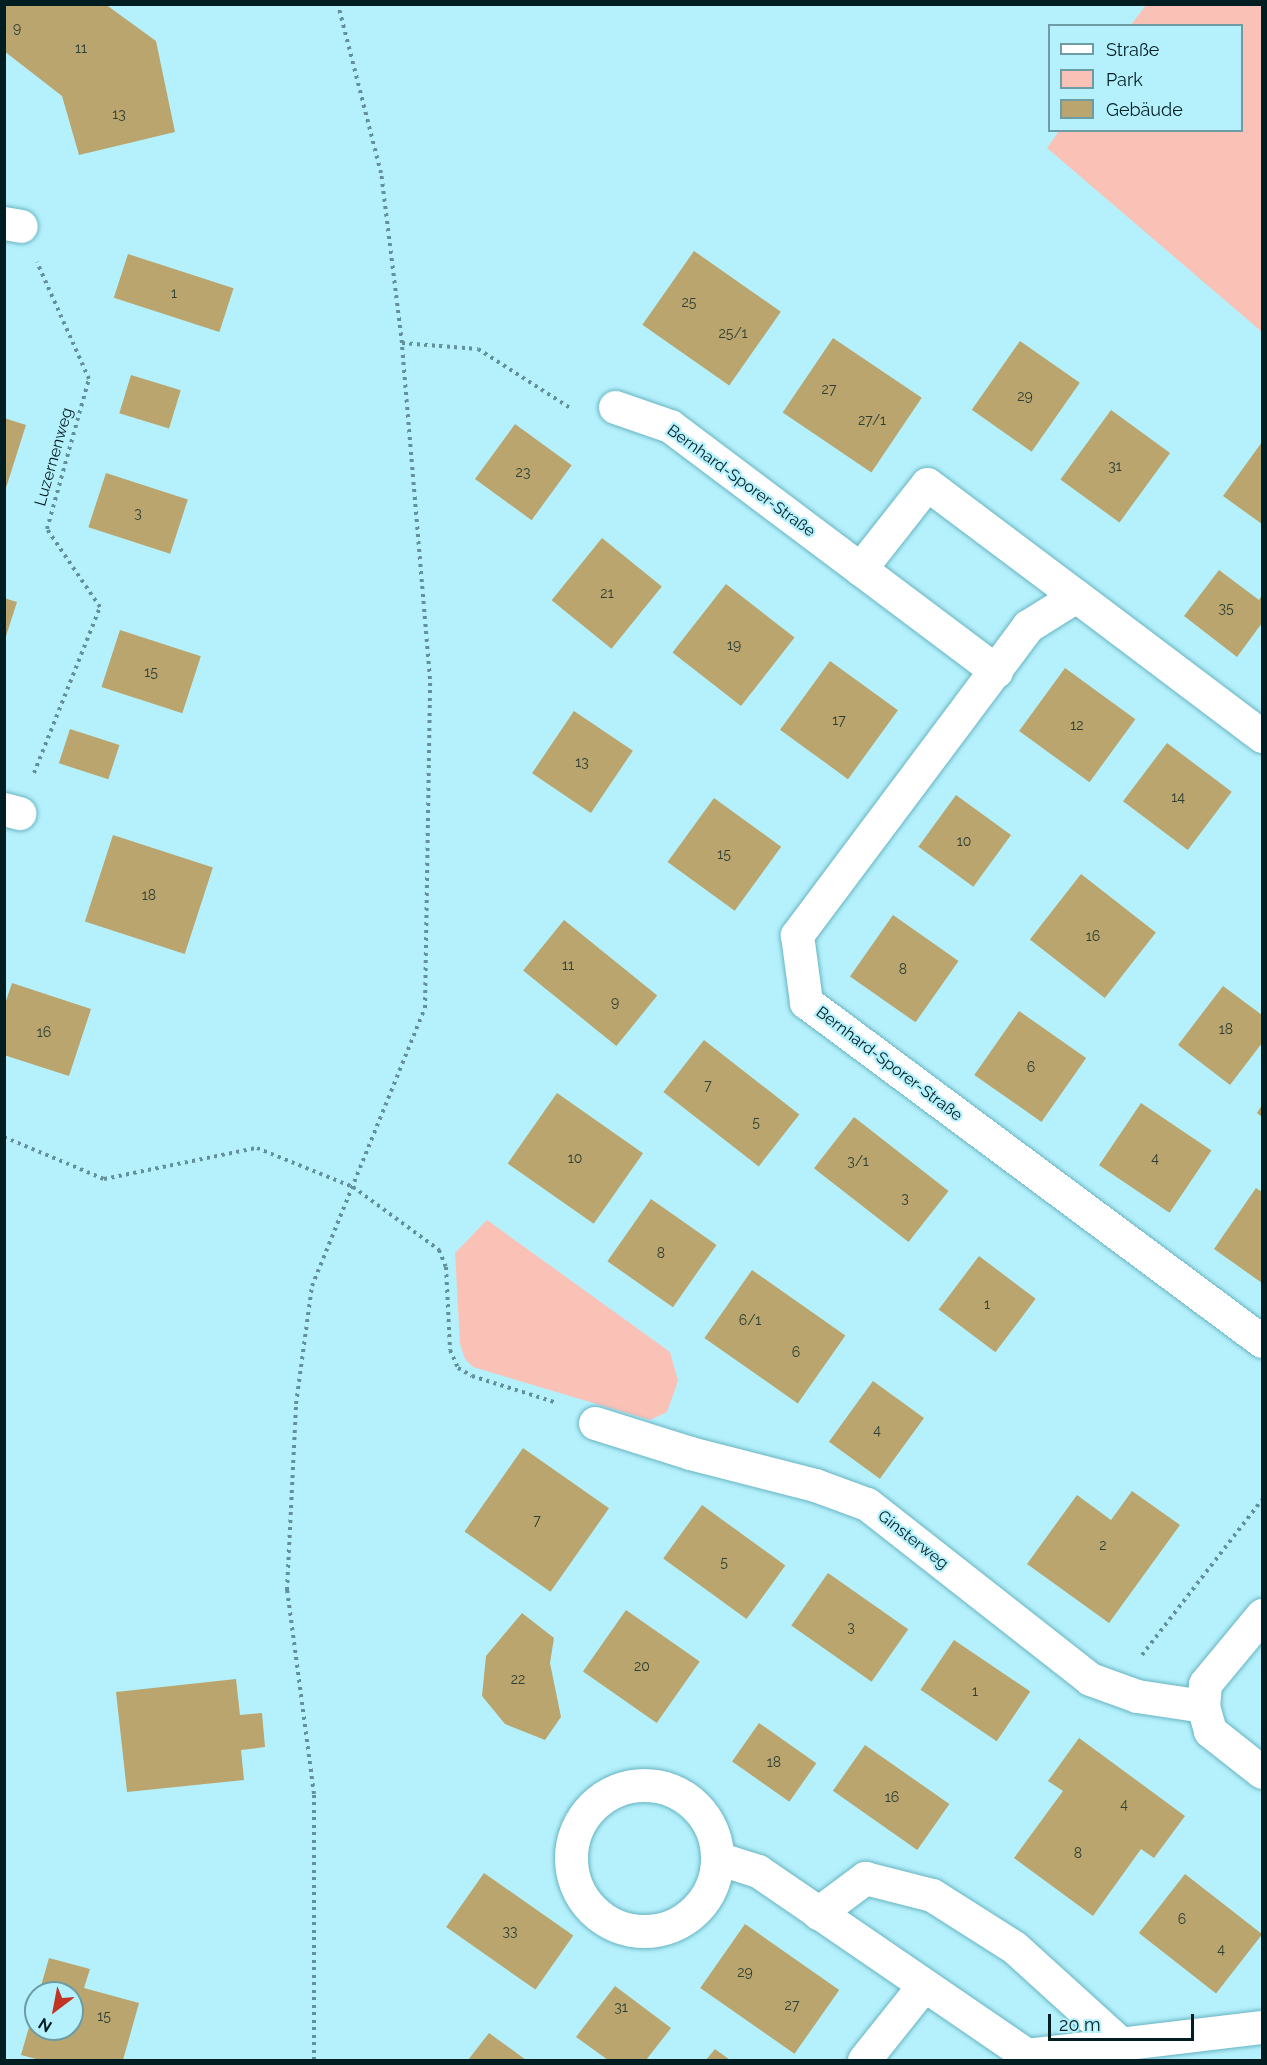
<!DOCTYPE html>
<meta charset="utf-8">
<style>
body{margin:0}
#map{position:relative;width:1267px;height:2065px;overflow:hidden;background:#b5f1fc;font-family:Raleway,sans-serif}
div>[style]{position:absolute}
.green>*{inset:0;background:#fac1b7}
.building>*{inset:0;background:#b9a56d;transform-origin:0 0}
.path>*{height:4px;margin-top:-2px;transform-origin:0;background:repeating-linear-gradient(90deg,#639199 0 3px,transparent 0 7.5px)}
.roads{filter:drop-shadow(0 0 2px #68b4c2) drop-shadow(0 0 2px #68b4c2)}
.street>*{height:33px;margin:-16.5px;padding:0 16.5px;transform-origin:16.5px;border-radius:16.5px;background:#fff}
.street>.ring{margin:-16.5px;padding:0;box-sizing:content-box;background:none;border:33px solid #fff;border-radius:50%}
span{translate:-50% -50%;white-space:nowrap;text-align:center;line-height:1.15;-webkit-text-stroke:4.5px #b5f1fc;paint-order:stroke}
.number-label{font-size:14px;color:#2e3f35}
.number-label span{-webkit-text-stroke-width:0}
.street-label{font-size:16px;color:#001d22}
.frame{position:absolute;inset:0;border:6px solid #001d22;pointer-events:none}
.legend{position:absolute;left:1048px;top:24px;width:195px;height:108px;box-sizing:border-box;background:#b5f1fc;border:2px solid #6d9ca5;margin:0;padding:8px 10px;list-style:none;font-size:18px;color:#001d22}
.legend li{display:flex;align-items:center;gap:12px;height:30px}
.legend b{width:30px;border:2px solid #6d9ca5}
.north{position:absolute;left:24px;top:1981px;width:60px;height:60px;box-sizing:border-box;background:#b5f1fc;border:2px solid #6d9ca5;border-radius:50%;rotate:212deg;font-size:16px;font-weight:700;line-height:24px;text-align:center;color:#001d22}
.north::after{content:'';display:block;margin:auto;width:21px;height:27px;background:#c13424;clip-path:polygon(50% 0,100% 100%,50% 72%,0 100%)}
.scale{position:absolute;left:1048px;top:2014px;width:146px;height:27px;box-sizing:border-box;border:3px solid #001d22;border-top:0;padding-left:8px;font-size:18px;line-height:21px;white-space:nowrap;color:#001d22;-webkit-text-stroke:4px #b5f1fc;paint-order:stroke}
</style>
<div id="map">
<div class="green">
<div style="clip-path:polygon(1146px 5px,1262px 5px,1262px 332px,1047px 148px,1059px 131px,1242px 130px,1242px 26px,1131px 25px)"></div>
<div style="clip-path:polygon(487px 1220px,670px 1352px,678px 1381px,667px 1412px,650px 1420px,473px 1367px,465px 1359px,460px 1344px,455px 1253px)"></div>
</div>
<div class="building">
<div style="clip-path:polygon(4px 4px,105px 4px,156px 41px,175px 132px,79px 155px,62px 96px,4px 51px)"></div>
<div style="left:694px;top:251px;width:106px;height:90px;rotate:35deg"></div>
<div style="left:128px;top:254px;width:111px;height:46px;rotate:18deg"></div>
<div style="left:833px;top:338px;width:107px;height:90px;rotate:34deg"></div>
<div style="left:1020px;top:341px;width:73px;height:84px;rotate:35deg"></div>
<div style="left:131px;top:375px;width:52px;height:40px;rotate:17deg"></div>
<div style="left:1111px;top:410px;width:73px;height:86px;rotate:36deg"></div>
<div style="clip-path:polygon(4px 418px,26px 425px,5px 491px,4px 491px)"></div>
<div style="left:515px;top:424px;width:70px;height:68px;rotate:36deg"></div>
<div style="clip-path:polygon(1262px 442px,1262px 524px,1223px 496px)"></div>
<div style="left:106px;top:473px;width:86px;height:57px;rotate:18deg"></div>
<div style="left:602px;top:538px;width:77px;height:80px;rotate:39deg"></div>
<div style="clip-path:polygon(1219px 570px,1259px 600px,1262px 595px,1262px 623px,1237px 657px,1184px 616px)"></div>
<div style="left:726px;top:584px;width:87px;height:87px;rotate:38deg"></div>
<div style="clip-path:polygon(4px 598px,17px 602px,5px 639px,4px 639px)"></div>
<div style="left:120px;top:630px;width:85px;height:60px;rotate:18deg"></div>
<div style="left:830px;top:661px;width:84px;height:85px;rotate:36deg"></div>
<div style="left:1065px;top:668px;width:87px;height:78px;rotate:36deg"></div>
<div style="left:574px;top:711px;width:71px;height:75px;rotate:34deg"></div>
<div style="left:70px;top:729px;width:52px;height:36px;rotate:18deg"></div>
<div style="left:1167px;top:743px;width:81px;height:73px;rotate:37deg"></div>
<div style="left:956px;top:795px;width:68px;height:64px;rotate:36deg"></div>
<div style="left:714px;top:798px;width:83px;height:79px;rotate:36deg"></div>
<div style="left:113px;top:835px;width:105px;height:91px;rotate:18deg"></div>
<div style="left:1081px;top:874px;width:95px;height:83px;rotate:38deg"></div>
<div style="left:893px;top:915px;width:80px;height:75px;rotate:35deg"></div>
<div style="left:564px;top:920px;width:120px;height:65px;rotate:39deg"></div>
<div style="clip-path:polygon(12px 983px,91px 1009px,69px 1076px,4px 1055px,4px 1007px)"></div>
<div style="clip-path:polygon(1223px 986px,1262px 1015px,1262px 1043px,1230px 1085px,1178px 1045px)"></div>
<div style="left:1019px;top:1011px;width:82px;height:78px;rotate:35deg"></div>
<div style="left:704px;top:1040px;width:121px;height:66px;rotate:38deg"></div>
<div style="left:557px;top:1093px;width:105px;height:86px;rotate:35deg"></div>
<div style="left:1141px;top:1103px;width:85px;height:75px;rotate:34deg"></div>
<div style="clip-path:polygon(1262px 1105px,1262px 1117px,1257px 1113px)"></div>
<div style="left:854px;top:1117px;width:120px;height:65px;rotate:38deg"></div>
<div style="clip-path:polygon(1256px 1188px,1262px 1192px,1262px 1283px,1214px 1249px)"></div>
<div style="left:651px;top:1199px;width:80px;height:76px;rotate:35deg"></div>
<div style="left:979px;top:1256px;width:71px;height:67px;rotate:37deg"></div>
<div style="left:752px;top:1270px;width:114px;height:83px;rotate:35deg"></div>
<div style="left:873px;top:1381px;width:63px;height:75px;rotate:36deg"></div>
<div style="left:523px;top:1448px;width:105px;height:102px;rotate:35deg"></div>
<div style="clip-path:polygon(1132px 1491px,1180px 1525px,1109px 1623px,1027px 1564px,1077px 1495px,1111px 1520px)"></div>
<div style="left:702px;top:1505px;width:103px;height:66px;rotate:36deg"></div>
<div style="left:828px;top:1573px;width:98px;height:64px;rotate:35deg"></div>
<div style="left:626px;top:1610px;width:90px;height:75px;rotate:35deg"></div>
<div style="clip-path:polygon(522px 1613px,554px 1638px,550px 1663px,561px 1717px,545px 1740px,505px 1724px,482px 1696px,486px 1656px)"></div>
<div style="left:954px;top:1640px;width:92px;height:60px;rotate:34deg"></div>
<div style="clip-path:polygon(236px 1679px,240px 1715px,262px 1713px,265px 1747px,241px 1750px,244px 1780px,127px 1792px,116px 1692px)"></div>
<div style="left:759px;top:1723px;width:70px;height:47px;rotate:35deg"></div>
<div style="clip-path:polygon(1079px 1738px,1185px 1816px,1154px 1858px,1141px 1849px,1093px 1916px,1014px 1858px,1063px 1791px,1048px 1781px)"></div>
<div style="left:865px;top:1745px;width:103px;height:56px;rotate:35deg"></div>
<div style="left:484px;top:1873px;width:109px;height:66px;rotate:35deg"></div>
<div style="left:1185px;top:1874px;width:98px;height:75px;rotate:38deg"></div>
<div style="left:745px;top:1924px;width:115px;height:78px;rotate:35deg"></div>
<div style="clip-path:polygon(49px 1958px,90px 1969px,84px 1988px,139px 2003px,123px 2060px,40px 2060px,21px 2055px,35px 2006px,36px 2029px,72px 2029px,72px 1993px,39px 1993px)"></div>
<div style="clip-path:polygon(615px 1986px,671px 2028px,646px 2060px,608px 2060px,576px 2037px)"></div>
<div style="clip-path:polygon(489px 2033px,526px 2060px,468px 2060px)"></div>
<div style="clip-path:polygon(715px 2049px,730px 2060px,706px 2060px)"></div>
</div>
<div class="path">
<div style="left:402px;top:343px;width:76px;rotate:4.5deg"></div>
<div style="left:478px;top:349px;width:112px;rotate:32.6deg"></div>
<div style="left:34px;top:773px;width:179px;rotate:-68.3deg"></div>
<div style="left:100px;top:607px;width:94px;rotate:-124.2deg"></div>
<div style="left:47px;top:529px;width:156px;rotate:-74.4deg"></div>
<div style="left:89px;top:379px;width:128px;rotate:-114deg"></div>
<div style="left:4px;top:1137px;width:108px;rotate:22.8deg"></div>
<div style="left:104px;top:1179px;width:156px;rotate:-11.5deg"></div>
<div style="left:257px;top:1148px;width:104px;rotate:22.1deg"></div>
<div style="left:353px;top:1187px;width:107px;rotate:36.2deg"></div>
<div style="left:439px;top:1250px;width:18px;rotate:68deg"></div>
<div style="left:446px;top:1267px;width:83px;rotate:87.2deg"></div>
<div style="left:450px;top:1350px;width:20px;rotate:66deg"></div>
<div style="left:458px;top:1368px;width:16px;rotate:30deg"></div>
<div style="left:472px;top:1376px;width:89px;rotate:17.6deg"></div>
<div style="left:1142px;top:1655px;width:196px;rotate:-52.3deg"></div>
<div style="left:314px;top:2060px;width:266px;rotate:-90deg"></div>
<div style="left:314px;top:1794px;width:206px;rotate:-97.5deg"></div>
<div style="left:287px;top:1590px;width:186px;rotate:-87.2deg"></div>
<div style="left:296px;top:1404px;width:119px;rotate:-82.3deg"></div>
<div style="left:312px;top:1286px;width:300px;rotate:-67.9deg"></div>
<div style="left:425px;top:1008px;width:329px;rotate:-89.1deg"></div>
<div style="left:430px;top:679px;width:337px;rotate:-94.8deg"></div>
<div style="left:402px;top:343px;width:171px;rotate:-97deg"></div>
<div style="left:381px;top:173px;width:174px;rotate:-104.3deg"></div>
</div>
<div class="roads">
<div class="street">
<div style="left:4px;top:223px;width:17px;rotate:10deg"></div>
<div style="left:615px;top:407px;width:58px;rotate:19.1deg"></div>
<div style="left:670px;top:426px;width:408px;rotate:36.9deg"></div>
<div style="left:860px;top:569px;width:108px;rotate:-51.8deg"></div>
<div style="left:927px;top:484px;width:186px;rotate:36.9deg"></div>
<div style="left:1262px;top:736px;width:233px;rotate:-143deg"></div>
<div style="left:1076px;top:596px;width:57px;rotate:148deg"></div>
<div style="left:1028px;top:626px;width:386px;rotate:126.8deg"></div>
<div style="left:797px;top:935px;width:68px;rotate:82.3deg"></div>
<div style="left:806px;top:1002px;width:568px;rotate:36.63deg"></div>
<div style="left:4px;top:809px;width:16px;rotate:15deg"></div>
<div style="left:595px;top:1423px;width:100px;rotate:17.5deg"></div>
<div style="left:690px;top:1453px;width:129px;rotate:14.4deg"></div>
<div style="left:815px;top:1485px;width:55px;rotate:20.1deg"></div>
<div style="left:867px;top:1504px;width:283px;rotate:38.1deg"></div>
<div style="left:1090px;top:1679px;width:50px;rotate:19.9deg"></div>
<div style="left:1137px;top:1696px;width:67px;rotate:8.6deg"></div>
<div style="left:1262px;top:1615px;width:89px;rotate:129.6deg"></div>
<div style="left:1205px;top:1684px;width:22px;rotate:95deg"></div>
<div style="left:1203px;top:1706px;width:26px;rotate:74deg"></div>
<div style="left:1210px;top:1731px;width:66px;rotate:38.3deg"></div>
<div class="ring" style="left:571px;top:1785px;width:113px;height:113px"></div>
<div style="left:717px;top:1858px;width:43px;rotate:17.6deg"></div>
<div style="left:758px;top:1871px;width:326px;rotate:34.4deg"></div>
<div style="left:1027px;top:2055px;width:237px;rotate:-6.8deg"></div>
<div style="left:818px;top:1913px;width:59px;rotate:-36.7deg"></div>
<div style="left:865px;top:1878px;width:69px;rotate:14.2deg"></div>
<div style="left:932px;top:1895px;width:97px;rotate:32.4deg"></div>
<div style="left:1014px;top:1947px;width:144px;rotate:42.2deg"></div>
<div style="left:864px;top:2060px;width:95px;rotate:-51.4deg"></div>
</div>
</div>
<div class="number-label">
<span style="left:17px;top:28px">9</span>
<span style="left:81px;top:48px">11</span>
<span style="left:119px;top:114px">13</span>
<span style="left:174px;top:293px">1</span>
<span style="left:689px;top:302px">25</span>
<span style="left:733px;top:333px">25/1</span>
<span style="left:829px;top:389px">27</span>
<span style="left:1025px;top:396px">29</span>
<span style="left:872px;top:420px">27/1</span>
<span style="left:1115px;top:466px">31</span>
<span style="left:523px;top:472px">23</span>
<span style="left:138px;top:513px">3</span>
<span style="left:607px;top:593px">21</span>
<span style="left:1226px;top:608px">35</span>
<span style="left:734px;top:645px">19</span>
<span style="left:151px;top:672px">15</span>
<span style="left:839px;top:720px">17</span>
<span style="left:1077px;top:725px">12</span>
<span style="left:582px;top:762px">13</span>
<span style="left:1178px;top:797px">14</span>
<span style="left:964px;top:841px">10</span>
<span style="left:724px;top:854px">15</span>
<span style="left:149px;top:895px">18</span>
<span style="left:1093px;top:936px">16</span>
<span style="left:568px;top:965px">11</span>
<span style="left:903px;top:969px">8</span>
<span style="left:615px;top:1002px">9</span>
<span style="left:1226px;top:1029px">18</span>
<span style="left:44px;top:1032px">16</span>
<span style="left:1031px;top:1067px">6</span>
<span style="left:708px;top:1085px">7</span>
<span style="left:756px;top:1122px">5</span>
<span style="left:575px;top:1158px">10</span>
<span style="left:1155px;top:1158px">4</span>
<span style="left:858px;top:1161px">3/1</span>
<span style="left:905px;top:1198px">3</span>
<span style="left:661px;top:1253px">8</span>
<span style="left:987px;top:1304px">1</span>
<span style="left:750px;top:1320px">6/1</span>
<span style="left:796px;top:1352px">6</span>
<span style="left:877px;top:1430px">4</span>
<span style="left:537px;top:1520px">7</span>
<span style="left:1103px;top:1545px">2</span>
<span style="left:724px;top:1562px">5</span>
<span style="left:851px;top:1627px">3</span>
<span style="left:642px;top:1666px">20</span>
<span style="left:518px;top:1679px">22</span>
<span style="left:975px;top:1691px">1</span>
<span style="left:774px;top:1762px">18</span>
<span style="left:892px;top:1797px">16</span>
<span style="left:1124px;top:1804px">4</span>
<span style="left:1078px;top:1853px">8</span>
<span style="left:1182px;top:1919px">6</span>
<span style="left:510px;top:1931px">33</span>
<span style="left:1221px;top:1949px">4</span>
<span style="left:745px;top:1972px">29</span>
<span style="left:792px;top:2005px">27</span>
<span style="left:621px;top:2007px">31</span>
<span style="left:104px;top:2016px">15</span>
</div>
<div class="street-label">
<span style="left:54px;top:457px;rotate:-74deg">Luzernenweg</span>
<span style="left:741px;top:481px;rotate:36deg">Bernhard-Sporer-Straße</span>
<span style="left:889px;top:1064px;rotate:37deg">Bernhard-Sporer-Straße</span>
<span style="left:913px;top:1540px;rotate:38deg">Ginsterweg</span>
</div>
<div class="frame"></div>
<ul class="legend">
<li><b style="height:8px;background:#fff"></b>Straße</li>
<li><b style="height:16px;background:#fac1b7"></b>Park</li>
<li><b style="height:16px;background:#b9a56d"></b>Gebäude</li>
</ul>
<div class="north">N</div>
<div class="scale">20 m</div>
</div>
